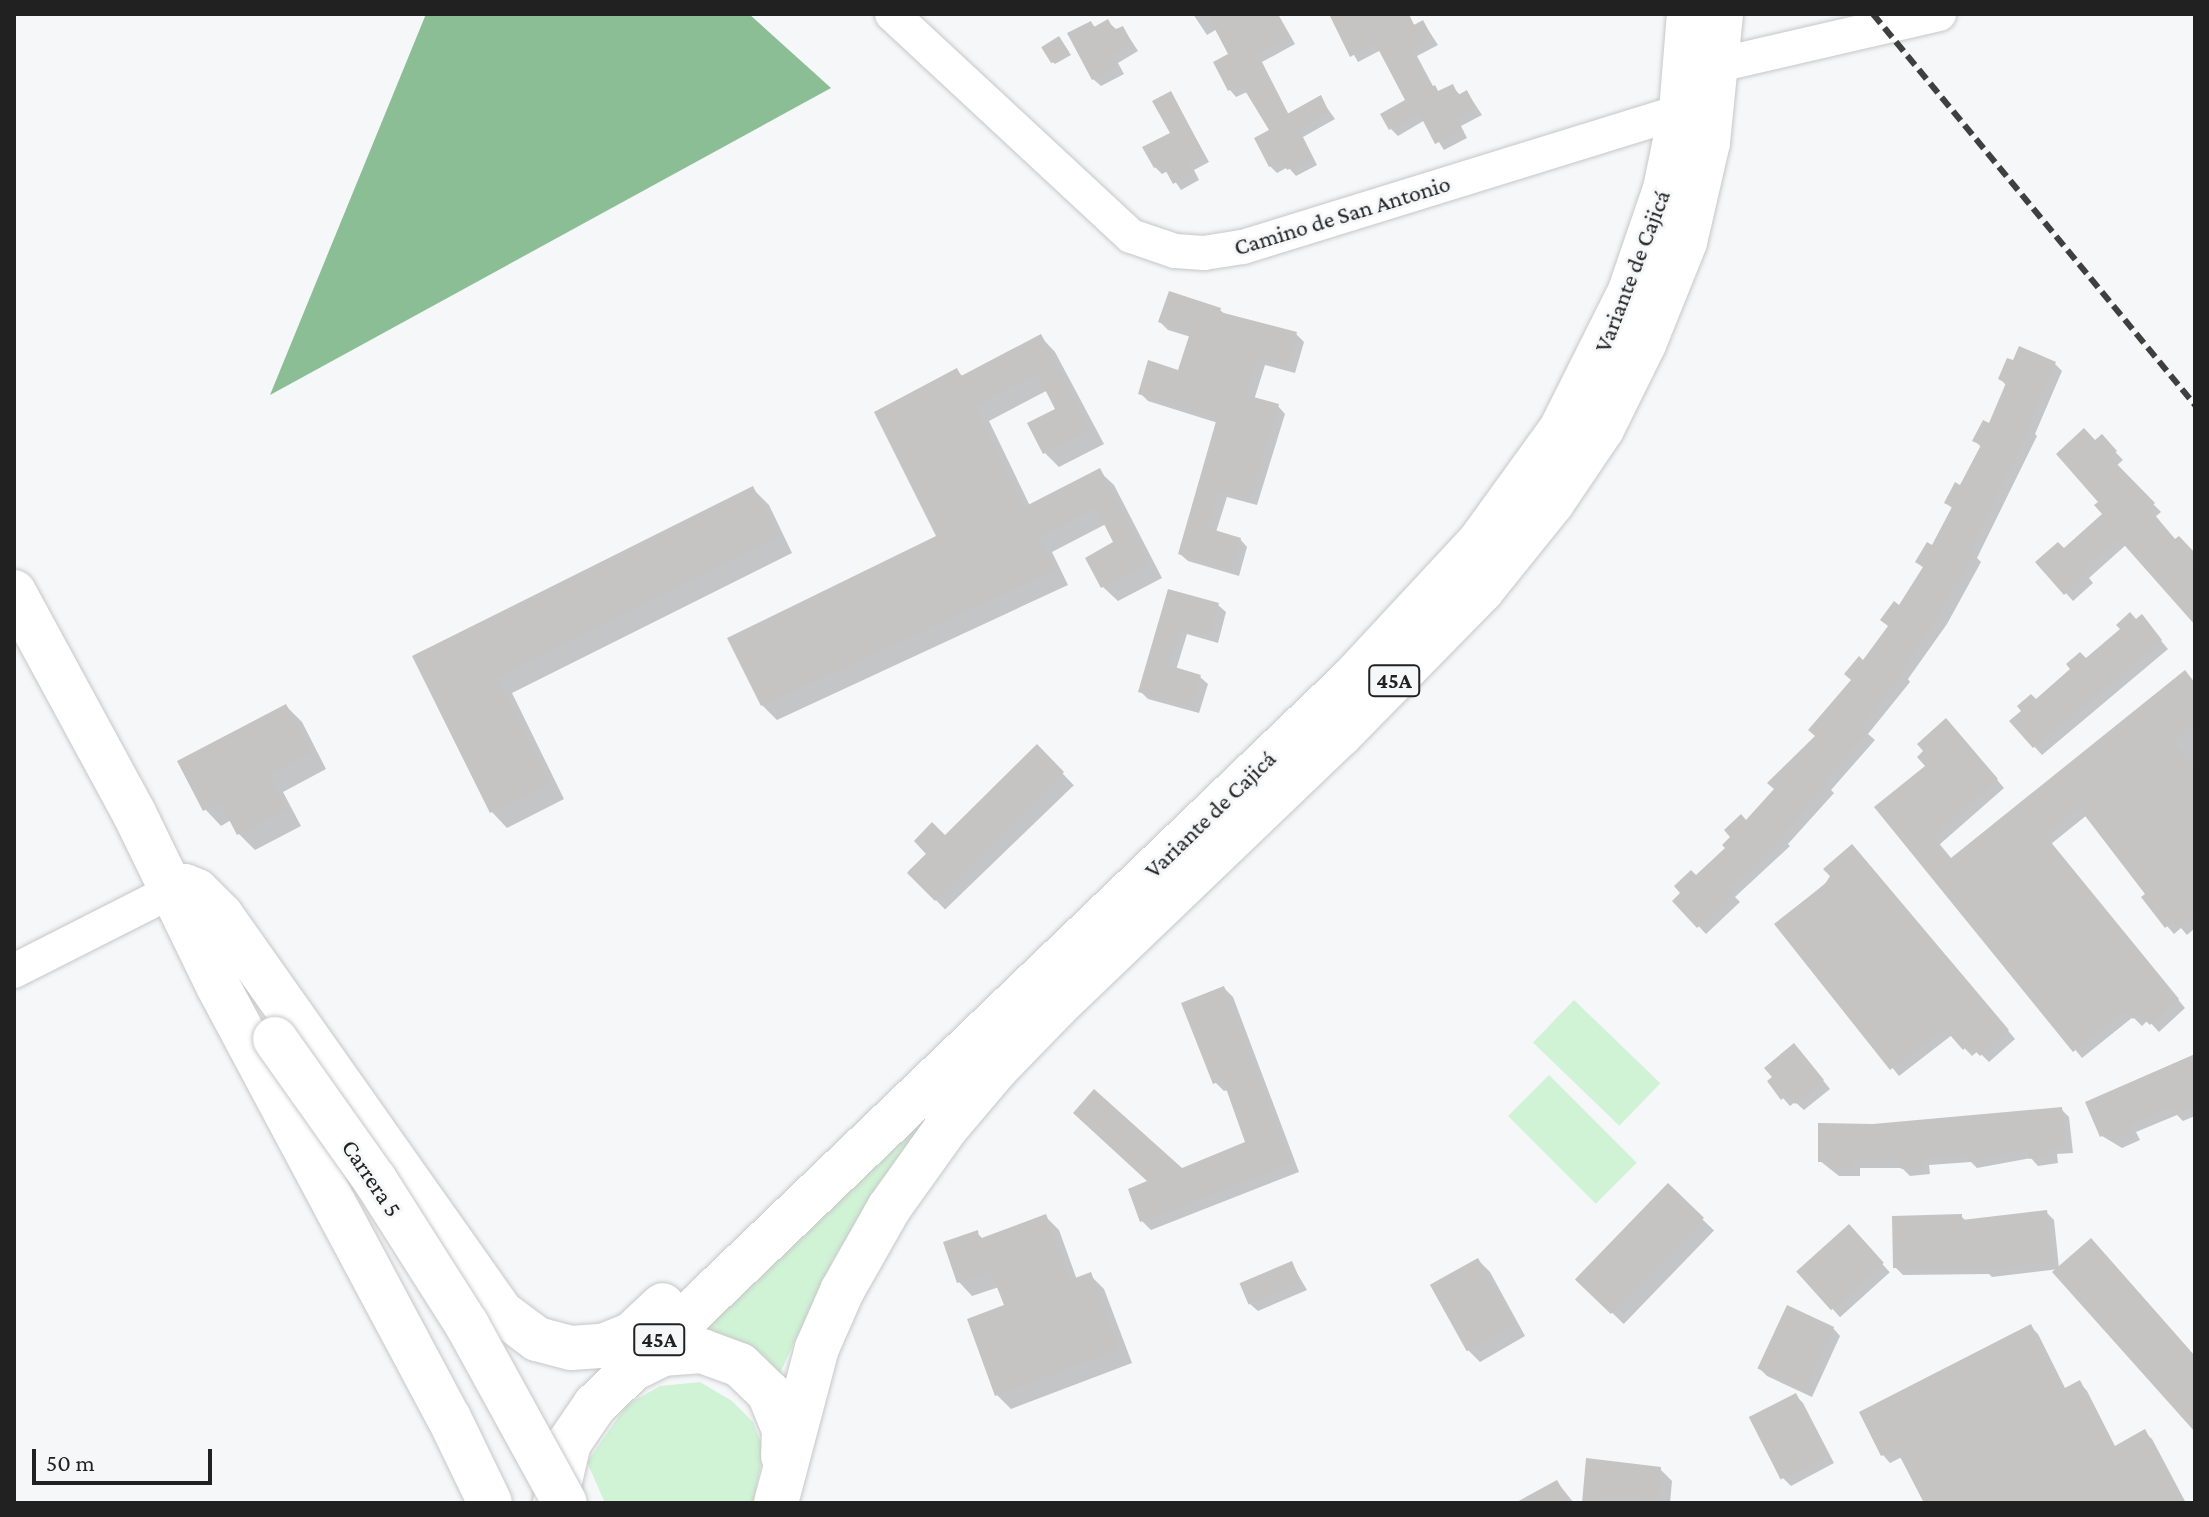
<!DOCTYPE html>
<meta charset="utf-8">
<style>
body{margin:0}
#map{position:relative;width:2209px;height:1517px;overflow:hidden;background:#f6f7f8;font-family:"Crimson Pro",serif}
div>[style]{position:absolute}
.green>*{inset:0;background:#d0f2d5;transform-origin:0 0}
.forest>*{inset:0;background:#8bbe95}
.shadow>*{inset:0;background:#0003;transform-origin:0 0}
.building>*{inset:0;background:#c5c4c3;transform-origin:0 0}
.roads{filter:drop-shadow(0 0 2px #c6c7c8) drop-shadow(0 0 2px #c6c7c8)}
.minor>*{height:34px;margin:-17px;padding:0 17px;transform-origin:17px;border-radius:17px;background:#fff}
.major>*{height:44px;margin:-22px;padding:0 22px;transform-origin:22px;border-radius:22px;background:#fff}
.highway>*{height:44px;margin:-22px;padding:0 22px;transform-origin:22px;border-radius:22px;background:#fff}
.rail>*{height:6px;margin-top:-3px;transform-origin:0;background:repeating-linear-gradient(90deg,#3f3f40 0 12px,transparent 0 18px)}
.bridges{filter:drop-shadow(0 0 2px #c6c7c8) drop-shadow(0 0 2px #c6c7c8)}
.major-bridge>*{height:44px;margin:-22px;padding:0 22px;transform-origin:22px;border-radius:22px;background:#fff}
span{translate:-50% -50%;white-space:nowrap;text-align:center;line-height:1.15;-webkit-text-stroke:6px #f6f7f8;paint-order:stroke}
.shield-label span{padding:2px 6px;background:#f6f7f8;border:2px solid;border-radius:6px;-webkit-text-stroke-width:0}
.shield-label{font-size:22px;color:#212122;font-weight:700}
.street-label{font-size:24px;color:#212122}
.frame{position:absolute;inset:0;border:16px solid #212122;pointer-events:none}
.scale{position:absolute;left:32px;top:1449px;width:180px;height:36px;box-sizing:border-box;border:4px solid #212122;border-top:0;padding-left:10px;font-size:24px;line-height:28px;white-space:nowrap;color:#212122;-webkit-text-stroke:6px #f6f7f8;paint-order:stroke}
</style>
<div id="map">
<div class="green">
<div style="left:1574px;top:1000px;width:120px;height:59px;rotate:44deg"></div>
<div style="left:1549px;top:1075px;width:124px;height:58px;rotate:45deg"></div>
<div style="clip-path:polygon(953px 1089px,837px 1252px,780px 1373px,703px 1332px)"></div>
<div style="clip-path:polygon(700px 1382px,732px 1401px,753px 1422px,764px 1450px,753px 1503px,605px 1503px,587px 1462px,627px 1405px,660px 1386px)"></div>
</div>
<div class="forest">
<div style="clip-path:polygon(426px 14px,749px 14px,831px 88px,270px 395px)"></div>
</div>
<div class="shadow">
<div style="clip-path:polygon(1193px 14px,1278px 14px,1295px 44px,1262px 62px,1289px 115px,1320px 98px,1335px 119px,1303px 137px,1317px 165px,1296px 176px,1288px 167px,1277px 173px,1270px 166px,1271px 131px,1247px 92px,1236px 97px,1230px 90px,1231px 55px,1217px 29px,1207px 35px)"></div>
<div style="clip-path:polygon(1331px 14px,1402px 14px,1416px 26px,1423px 22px,1438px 45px,1417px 56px,1434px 88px,1440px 93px,1452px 86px,1461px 96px,1467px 92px,1482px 115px,1461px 126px,1467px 138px,1444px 150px,1425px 120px,1398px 136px,1391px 129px,1408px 101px,1381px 50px,1358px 62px)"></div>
<div style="clip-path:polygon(1108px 22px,1116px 29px,1123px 28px,1138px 51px,1118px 63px,1124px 74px,1101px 86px,1093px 79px,1091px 23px,1096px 28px)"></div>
<div style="clip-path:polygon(1059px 38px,1071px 55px,1055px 64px,1051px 61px)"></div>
<div style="clip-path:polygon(1171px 93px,1209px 162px,1194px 170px,1199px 180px,1181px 190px,1168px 171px,1162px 174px,1155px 167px,1173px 134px)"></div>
<div style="clip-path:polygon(1220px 310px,1226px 315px,1296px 334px,1304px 342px,1295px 373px,1265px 365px,1254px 400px,1278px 406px,1285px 414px,1257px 505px,1227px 497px,1216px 532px,1240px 539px,1247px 547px,1239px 576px,1188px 561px,1180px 554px,1218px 423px,1148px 401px,1140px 393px,1179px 372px,1191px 337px,1168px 330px,1160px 322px)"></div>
<div style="clip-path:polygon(1041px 337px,1055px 352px,1104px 444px,1059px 467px,1045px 453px,1057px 409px,1048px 390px,989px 421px,1030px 506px,1099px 471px,1114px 485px,1162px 578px,1118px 601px,1103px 587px,1116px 543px,1106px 524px,1052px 552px,1068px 585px,777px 720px,762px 705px,939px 537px,957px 370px,963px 377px)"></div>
<div style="clip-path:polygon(2054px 363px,2062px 371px,2035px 434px,2037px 436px,1977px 558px,1981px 562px,1947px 624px,1908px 679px,1910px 682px,1868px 734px,1875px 740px,1831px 790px,1834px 793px,1788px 844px,1790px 846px,1735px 897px,1740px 902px,1706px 934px,1675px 901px,1728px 848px,1818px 737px,1890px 627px,1924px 568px,1918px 562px,1933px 548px,1953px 509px,1946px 502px,1961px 488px,1982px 448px,1975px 441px,1990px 426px,2007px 386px,2000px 379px)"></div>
<div style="clip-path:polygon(2101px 437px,2123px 460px,2116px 466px,2161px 512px,2155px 517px,2176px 541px,2179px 538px,2195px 555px,2195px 622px,2127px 544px,2089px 578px,2093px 583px,2073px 601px,2038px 562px,2064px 551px,2105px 514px,2095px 442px)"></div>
<div style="clip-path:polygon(752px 488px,769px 505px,792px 553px,512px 693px,564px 799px,507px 828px,491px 811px,415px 657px)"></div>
<div style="clip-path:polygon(1170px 591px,1218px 605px,1226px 612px,1218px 643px,1187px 634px,1176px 670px,1200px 677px,1208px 684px,1199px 713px,1148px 699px,1140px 691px)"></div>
<div style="clip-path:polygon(2136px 622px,2148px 625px,2168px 649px,2042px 755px,2012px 722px)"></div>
<div style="clip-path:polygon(2195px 684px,2195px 928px,2187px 935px,2181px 928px,2174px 934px,2167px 926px,2148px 894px,2087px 815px,2051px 844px,2185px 1008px,2159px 1032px,2148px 1020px,2142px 1026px,2133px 1017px,2082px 1058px,1877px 808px,1928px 766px,1954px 729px,2004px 788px,1939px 845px,1952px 860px)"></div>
<div style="clip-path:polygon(286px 706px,302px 722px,326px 769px,283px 792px,301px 826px,255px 850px,239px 834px,231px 820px,221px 826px,205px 809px)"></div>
<div style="left:1037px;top:747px;width:53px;height:179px;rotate:46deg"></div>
<div style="clip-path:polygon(1860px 854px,2015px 1039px,1989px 1062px,1978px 1051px,1972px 1056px,1952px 1035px,1899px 1076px,1777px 924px)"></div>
<div style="clip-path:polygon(1224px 988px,1233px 997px,1299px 1172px,1151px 1230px,1142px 1221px,1150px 1182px,1248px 1143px,1228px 1090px,1224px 1091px,1215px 1082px)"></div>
<div style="clip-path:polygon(1802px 1054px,1830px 1089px,1804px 1110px,1795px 1102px,1790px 1106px,1783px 1098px)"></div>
<div style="clip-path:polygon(2195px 1057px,2195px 1116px,2183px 1121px,2177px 1115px,2136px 1132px,2140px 1140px,2122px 1148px,2102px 1136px)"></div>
<div style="clip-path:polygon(2061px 1109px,2069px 1117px,2073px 1153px,2057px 1154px,2058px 1163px,2038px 1166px,2031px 1158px,1977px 1168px,1971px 1162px,1929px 1165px,1930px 1174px,1910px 1176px,1902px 1168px,1860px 1168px,1860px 1176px,1839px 1176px,1820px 1161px,1873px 1126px)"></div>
<div style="left:1668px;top:1186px;width:64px;height:130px;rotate:44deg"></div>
<div style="clip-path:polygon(2046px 1212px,2054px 1220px,2059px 1268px,2195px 1358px,2195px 1431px,2059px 1269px,1992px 1277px,1989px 1274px,1903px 1275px,1895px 1267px,1961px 1216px,1966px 1221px)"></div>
<div style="clip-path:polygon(1045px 1216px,1059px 1230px,1077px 1280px,1090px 1275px,1104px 1289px,1132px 1363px,1011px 1409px,997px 1395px,1007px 1306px,999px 1287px,972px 1296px,959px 1282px,977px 1233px,984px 1240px)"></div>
<div style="left:1849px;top:1227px;width:61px;height:67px;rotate:48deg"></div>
<div style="clip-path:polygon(1478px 1260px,1490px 1272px,1525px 1336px,1480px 1362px,1468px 1350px)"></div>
<div style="clip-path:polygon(1291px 1263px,1307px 1290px,1258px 1311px,1250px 1304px)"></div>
<div style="clip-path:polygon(2031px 1327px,2038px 1334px,2066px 1390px,2080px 1383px,2087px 1391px,2116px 1448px,2144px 1432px,2152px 1439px,2186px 1503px,1926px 1503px,1902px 1457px,1890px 1463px,1883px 1455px,1862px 1413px)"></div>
<div style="clip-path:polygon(1833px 1328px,1840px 1336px,1812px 1397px,1767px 1376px,1759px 1368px)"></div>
<div style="clip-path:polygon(1795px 1395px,1803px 1403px,1834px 1463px,1791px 1486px,1783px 1478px,1752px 1418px)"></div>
<div style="clip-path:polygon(1660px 1469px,1672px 1481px,1670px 1503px,1584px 1503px)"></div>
<div style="clip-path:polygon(1557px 1482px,1574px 1503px,1519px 1503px)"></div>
</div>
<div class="building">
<div style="clip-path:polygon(1207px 14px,1277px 14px,1289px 36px,1257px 54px,1287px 114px,1321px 95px,1329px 112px,1298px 130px,1312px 158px,1287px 170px,1282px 160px,1269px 167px,1254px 138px,1269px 130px,1241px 84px,1228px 91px,1213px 62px,1228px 54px)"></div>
<div style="clip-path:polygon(1329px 14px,1409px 14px,1414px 25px,1423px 20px,1432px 37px,1411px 48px,1431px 87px,1435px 85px,1438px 91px,1453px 84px,1458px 95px,1467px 90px,1476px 108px,1455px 118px,1462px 131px,1435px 144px,1419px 113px,1389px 130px,1380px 114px,1405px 100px,1375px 43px,1350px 57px)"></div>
<div style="clip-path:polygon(1108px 19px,1114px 30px,1123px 26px,1132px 43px,1111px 55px,1118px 66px,1092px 80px,1067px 33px,1091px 21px,1094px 27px)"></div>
<div style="left:1059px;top:36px;width:19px;height:21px;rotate:58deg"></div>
<div style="clip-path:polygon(1171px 91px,1204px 154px,1188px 163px,1194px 173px,1173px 184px,1162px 164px,1154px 168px,1142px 147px,1170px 133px,1152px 101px)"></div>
<div style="clip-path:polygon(1169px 291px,1221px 308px,1220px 312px,1297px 332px,1288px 366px,1258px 358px,1246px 395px,1279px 404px,1250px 499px,1219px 491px,1208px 528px,1241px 538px,1231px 570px,1178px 554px,1217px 418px,1138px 394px,1148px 360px,1178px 370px,1190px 333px,1158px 322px)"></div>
<div style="clip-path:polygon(1041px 334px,1090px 429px,1043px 454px,1027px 423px,1055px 409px,1037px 374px,975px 406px,1024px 507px,1100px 468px,1149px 563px,1101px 588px,1085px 558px,1113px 542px,1096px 508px,1039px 537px,1055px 570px,761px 706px,727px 638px,936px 536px,874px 412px,957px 368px,961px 376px)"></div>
<div style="clip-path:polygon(2019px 346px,2056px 362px,2028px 425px,2030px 427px,1970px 550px,1975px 553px,1938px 613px,1940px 615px,1901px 670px,1904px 673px,1862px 725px,1868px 732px,1824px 781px,1827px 784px,1782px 835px,1784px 837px,1729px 888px,1734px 893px,1697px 928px,1672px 901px,1680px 893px,1674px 886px,1691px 870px,1696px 875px,1725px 848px,1722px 845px,1730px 837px,1724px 830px,1741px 814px,1746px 820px,1774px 789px,1767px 783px,1815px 736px,1808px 730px,1851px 680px,1844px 674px,1859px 656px,1863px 660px,1888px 626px,1880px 620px,1894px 601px,1899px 605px,1923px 567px,1915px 562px,1927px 542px,1932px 545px,1952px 507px,1944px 503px,1955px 482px,1960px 485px,1981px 445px,1972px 441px,1983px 420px,1989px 423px,2006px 383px,1998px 379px,2007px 358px,2013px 360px)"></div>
<div style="clip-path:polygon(2084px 428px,2095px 440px,2102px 434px,2117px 451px,2110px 457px,2155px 503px,2149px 508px,2175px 539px,2179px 536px,2195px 553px,2188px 558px,2195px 566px,2195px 625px,2118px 538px,2083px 570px,2087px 574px,2064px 595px,2035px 562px,2058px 542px,2064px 548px,2102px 514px,2094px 505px,2098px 502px,2056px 454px)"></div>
<div style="clip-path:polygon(753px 486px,778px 537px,497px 677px,549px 783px,490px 813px,412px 656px)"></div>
<div style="clip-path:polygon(1168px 589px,1219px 603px,1210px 636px,1180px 628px,1168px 665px,1201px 675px,1191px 707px,1138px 692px)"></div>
<div style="clip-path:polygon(2130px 612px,2136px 619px,2142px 614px,2162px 640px,2033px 748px,2009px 721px,2021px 711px,2017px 706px,2031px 694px,2036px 699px,2070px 669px,2066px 664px,2080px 652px,2086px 658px,2120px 629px,2116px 625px)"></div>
<div style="clip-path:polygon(2185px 670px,2195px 683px,2195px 723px,2173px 741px,2195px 769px,2195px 914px,2178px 928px,2173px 922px,2165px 928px,2141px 897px,2145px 894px,2079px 808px,2045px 835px,2179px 999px,2150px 1025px,2139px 1014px,2133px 1019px,2124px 1010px,2073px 1052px,1874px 807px,1925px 766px,1917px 757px,1923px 751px,1917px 744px,1946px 718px,1998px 779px,1933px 836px,1951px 858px)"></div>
<div style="clip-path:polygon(286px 704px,311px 752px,268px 775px,286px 810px,237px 835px,220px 802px,203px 811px,177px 761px)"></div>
<div style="clip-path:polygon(1037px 744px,1064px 772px,935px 901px,907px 873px,926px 854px,914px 841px,932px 822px,945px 835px)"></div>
<div style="clip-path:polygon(1852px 844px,2009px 1030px,1980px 1056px,1969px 1044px,1963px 1050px,1944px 1028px,1890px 1070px,1774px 924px,1825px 884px,1830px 876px,1823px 869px)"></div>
<div style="clip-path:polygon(1224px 986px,1291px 1163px,1140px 1222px,1128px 1189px,1147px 1181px,1073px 1113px,1094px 1089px,1182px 1168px,1245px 1142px,1223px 1080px,1213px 1084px,1181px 1003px)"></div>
<div style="clip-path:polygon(1794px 1043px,1824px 1080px,1795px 1104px,1787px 1095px,1781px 1100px,1767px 1081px,1772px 1077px,1764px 1068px)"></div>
<div style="clip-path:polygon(2195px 1054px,2195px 1106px,2174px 1114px,2171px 1107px,2130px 1124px,2133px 1133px,2112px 1141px,2109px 1133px,2100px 1137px,2085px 1102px)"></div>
<div style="clip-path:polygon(2062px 1107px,2066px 1146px,2050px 1147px,2051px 1156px,2029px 1159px,2028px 1150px,1968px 1161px,1967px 1154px,1923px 1158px,1923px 1167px,1901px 1169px,1900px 1161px,1853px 1161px,1853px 1169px,1830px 1169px,1830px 1162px,1818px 1162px,1818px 1123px,1873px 1124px)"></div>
<div style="left:1668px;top:1183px;width:50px;height:134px;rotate:44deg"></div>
<div style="clip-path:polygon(2047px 1210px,2053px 1262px,1983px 1270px,1982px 1267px,1893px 1268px,1892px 1216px,1962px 1214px,1962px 1220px)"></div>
<div style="clip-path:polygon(1046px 1214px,1070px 1280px,1091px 1272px,1119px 1349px,995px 1396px,967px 1319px,1004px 1305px,991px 1272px,957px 1283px,943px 1242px,978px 1230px,979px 1239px)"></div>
<div style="left:1849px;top:1224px;width:52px;height:71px;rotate:48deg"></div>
<div style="clip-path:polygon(2091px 1238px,2195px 1356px,2195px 1432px,2052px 1272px)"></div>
<div style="left:1478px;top:1258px;width:76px;height:55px;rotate:61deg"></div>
<div style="left:1292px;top:1261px;width:23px;height:57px;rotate:67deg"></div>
<div style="left:1787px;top:1305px;width:52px;height:70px;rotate:25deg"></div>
<div style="clip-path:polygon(2031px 1324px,2063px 1389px,2080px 1380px,2113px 1447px,2145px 1429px,2185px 1503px,1924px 1503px,1896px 1449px,1881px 1456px,1859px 1412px)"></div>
<div style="left:1796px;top:1393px;width:70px;height:53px;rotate:63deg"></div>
<div style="clip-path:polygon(1586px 1458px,1661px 1467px,1658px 1500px,1603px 1496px,1603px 1503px,1582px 1503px)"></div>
<div style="clip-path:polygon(1557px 1480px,1570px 1503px,1515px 1503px)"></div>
</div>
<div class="roads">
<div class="minor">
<div style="left:892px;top:14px;width:326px;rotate:42.9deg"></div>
<div style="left:1131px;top:236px;width:46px;rotate:18.8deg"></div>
<div style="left:1175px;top:251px;width:29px;rotate:4deg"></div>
<div style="left:1204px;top:253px;width:39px;rotate:-9deg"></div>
<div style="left:1243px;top:247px;width:459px;rotate:-17.2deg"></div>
<div style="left:1718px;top:65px;width:227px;rotate:-13deg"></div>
<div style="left:14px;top:971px;width:177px;rotate:-26.9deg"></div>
</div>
<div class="major">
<div style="left:14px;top:592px;width:251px;rotate:61.5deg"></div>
<div style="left:134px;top:813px;width:192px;rotate:64.1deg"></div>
<div style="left:218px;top:986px;width:490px;rotate:61.9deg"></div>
<div style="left:449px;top:1418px;width:94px;rotate:64.2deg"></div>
</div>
<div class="highway">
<div style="left:175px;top:888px;width:10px;rotate:-11deg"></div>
<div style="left:185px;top:886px;width:13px;rotate:23deg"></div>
<div style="left:197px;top:891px;width:34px;rotate:45deg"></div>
<div style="left:221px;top:915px;width:487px;rotate:54.8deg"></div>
<div style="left:502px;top:1313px;width:44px;rotate:36.6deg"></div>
<div style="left:537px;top:1339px;width:35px;rotate:15deg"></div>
<div style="left:571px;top:1348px;width:32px;rotate:-4deg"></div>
<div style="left:603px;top:1346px;width:31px;rotate:-22deg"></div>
<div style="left:632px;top:1334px;width:42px;rotate:-43.1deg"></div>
<div style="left:637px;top:1367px;width:28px;rotate:-27deg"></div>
<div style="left:662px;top:1354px;width:40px;rotate:-4.3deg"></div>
<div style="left:702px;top:1351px;width:40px;rotate:20.2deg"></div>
<div style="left:740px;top:1365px;width:40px;rotate:44deg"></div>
<div style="left:769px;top:1393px;width:40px;rotate:68deg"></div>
<div style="left:784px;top:1430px;width:26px;rotate:92deg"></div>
<div style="left:555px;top:1503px;width:62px;rotate:-76.9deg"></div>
<div style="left:569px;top:1443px;width:46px;rotate:-55.6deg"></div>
<div style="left:595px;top:1405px;width:1047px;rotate:-43.8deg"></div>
<div style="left:1351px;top:680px;width:190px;rotate:-47.1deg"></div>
<div style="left:1480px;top:541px;width:138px;rotate:-54.1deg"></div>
<div style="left:1561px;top:429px;width:154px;rotate:-63.4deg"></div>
<div style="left:1630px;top:291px;width:108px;rotate:-71.1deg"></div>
<div style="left:1665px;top:189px;width:80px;rotate:-78.4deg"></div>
<div style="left:1681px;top:111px;width:97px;rotate:-85.3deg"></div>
<div style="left:776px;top:1503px;width:160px;rotate:-75.2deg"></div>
<div style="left:817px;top:1348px;width:62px;rotate:-66.3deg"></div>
<div style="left:842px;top:1291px;width:95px;rotate:-60.5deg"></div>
<div style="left:889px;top:1208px;width:98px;rotate:-54.5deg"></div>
<div style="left:946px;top:1128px;width:77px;rotate:-49.7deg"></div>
<div style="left:996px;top:1069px;width:88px;rotate:-45.9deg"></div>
<div style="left:1057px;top:1006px;width:392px;rotate:-43.8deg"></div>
<div style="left:1340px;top:735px;width:203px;rotate:-45.6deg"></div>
<div style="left:1482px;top:590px;width:112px;rotate:-51.2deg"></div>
<div style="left:1552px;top:503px;width:89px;rotate:-56deg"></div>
<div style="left:1602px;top:429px;width:95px;rotate:-63.7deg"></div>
<div style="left:1644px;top:344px;width:110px;rotate:-68.1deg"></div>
<div style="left:1685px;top:242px;width:103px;rotate:-77deg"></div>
<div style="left:1708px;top:142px;width:129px;rotate:-84.2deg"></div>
</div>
</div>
<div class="rail">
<div style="left:1873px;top:14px;width:507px;rotate:50.53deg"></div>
</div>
<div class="bridges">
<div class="major-bridge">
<div style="left:275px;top:1039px;width:173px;rotate:54.7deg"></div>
<div style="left:375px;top:1180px;width:172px;rotate:57.6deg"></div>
<div style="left:467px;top:1325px;width:203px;rotate:61.2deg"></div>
</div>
</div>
<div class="shield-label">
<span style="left:1394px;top:681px">45A</span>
<span style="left:659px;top:1340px">45A</span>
</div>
<div class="street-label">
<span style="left:1342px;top:215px;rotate:-17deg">Camino de San Antonio</span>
<span style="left:1632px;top:271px;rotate:-69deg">Variante de Cajicá</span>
<span style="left:1210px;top:814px;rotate:-44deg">Variante de Cajicá</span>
<span style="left:372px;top:1178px;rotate:56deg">Carrera 5</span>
</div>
<div class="frame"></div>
<div class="scale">50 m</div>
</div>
